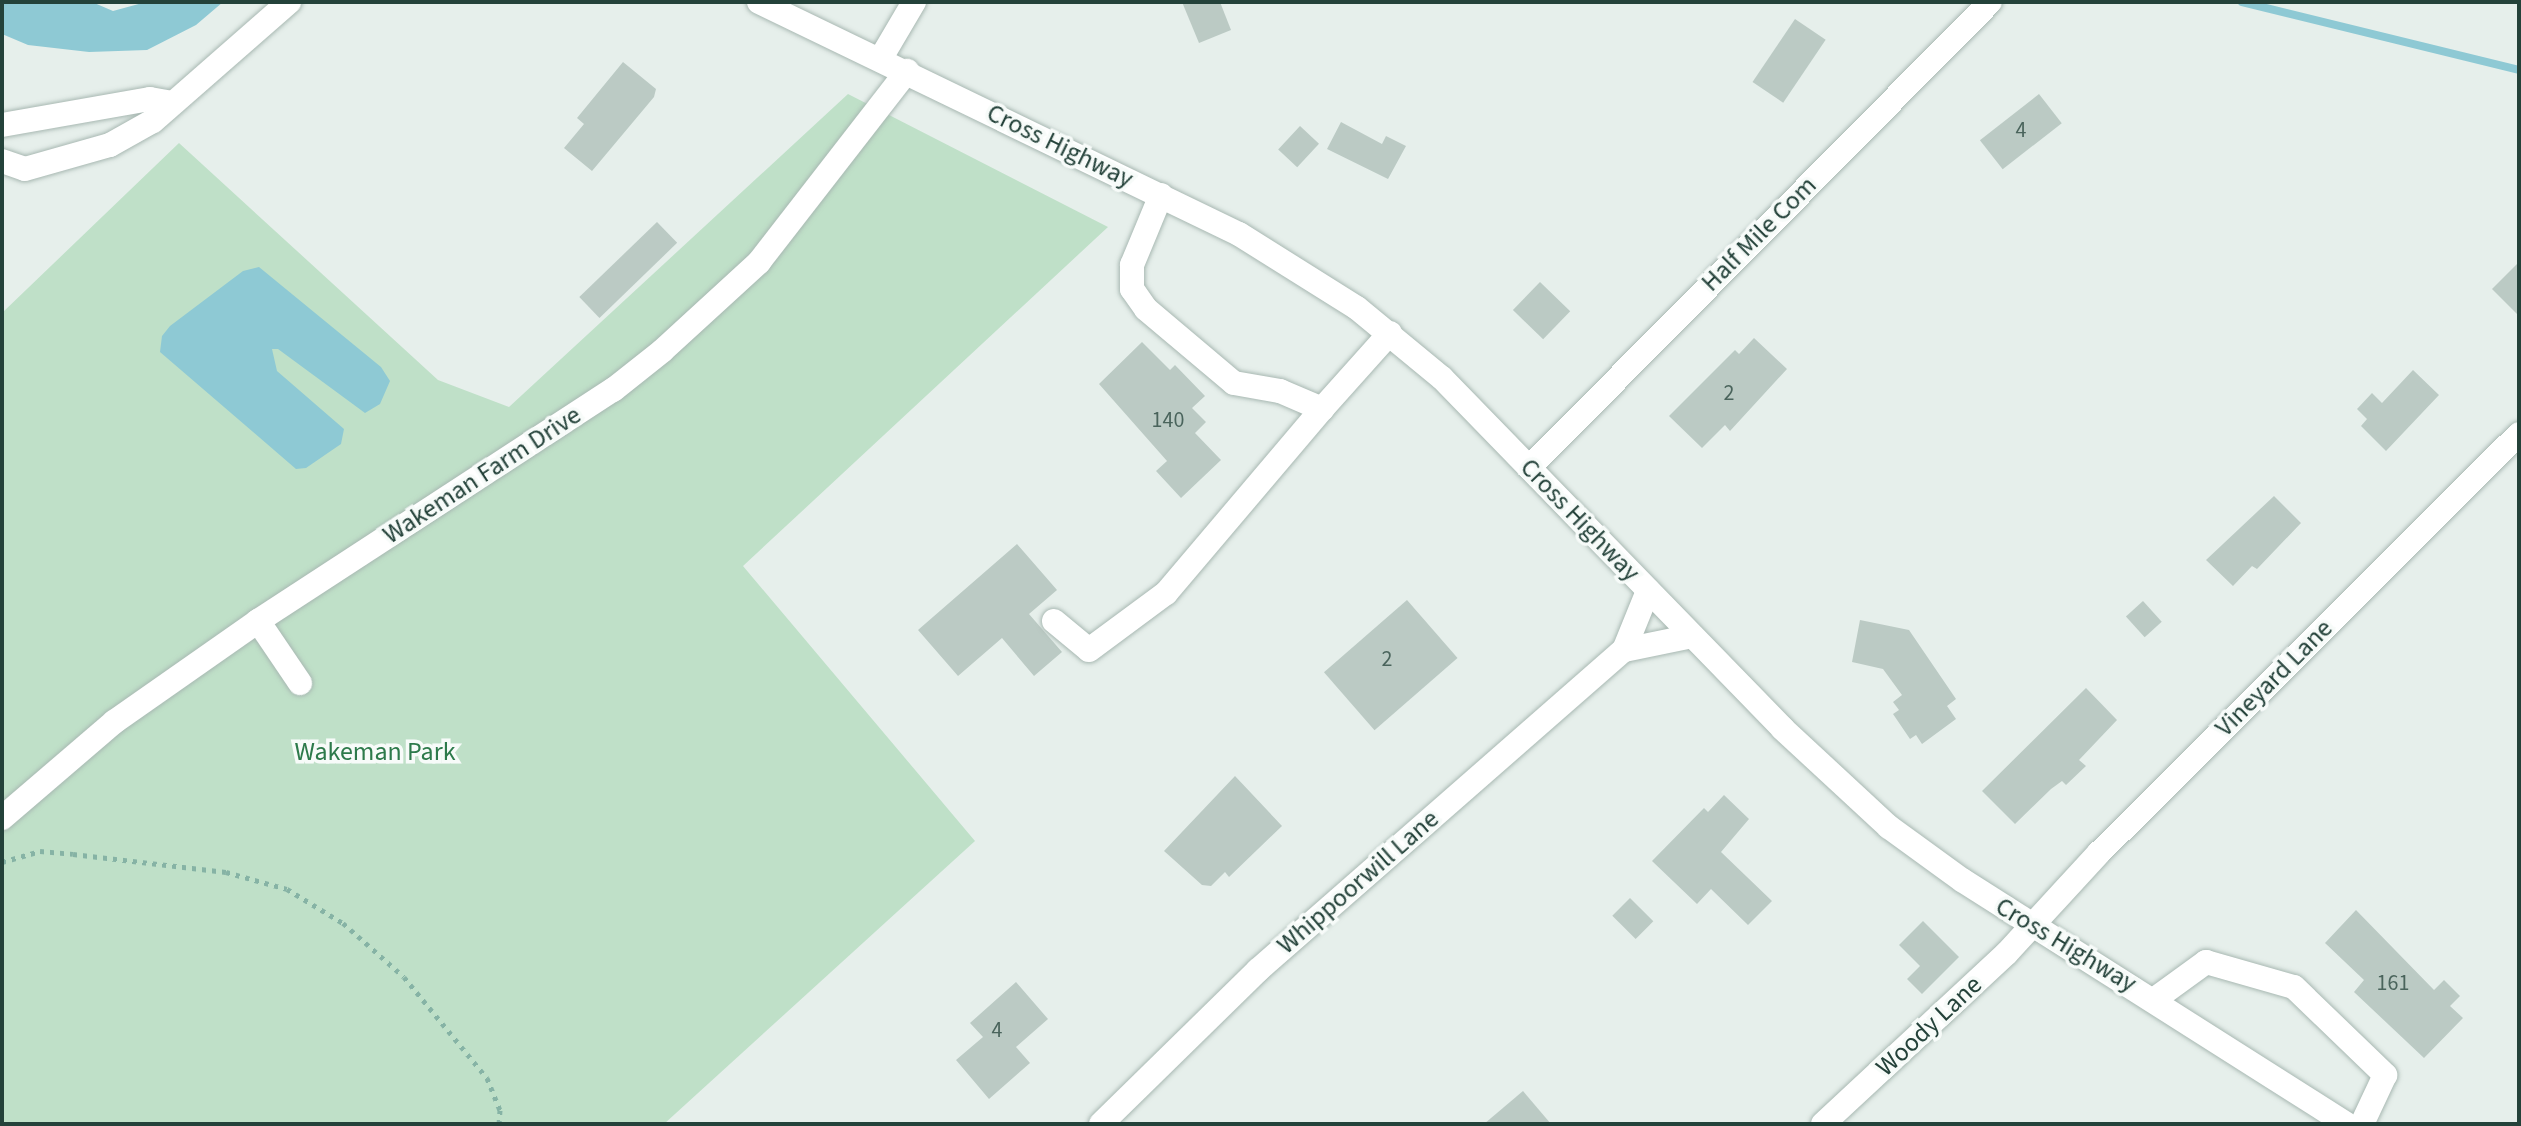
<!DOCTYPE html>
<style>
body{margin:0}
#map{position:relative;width:2521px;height:1126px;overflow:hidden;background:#e6efeb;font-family:"Source Sans 3",sans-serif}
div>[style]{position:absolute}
.green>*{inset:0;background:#bfe0c8}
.water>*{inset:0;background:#8ec9d4}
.stream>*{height:8px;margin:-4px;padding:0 4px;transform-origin:4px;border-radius:4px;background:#8ec9d4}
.building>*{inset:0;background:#bbcac4;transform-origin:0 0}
.path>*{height:5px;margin-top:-2.5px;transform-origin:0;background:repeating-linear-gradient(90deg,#86b3a5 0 4px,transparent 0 10px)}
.roads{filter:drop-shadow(0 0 2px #a8b8b2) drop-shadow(0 0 2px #a8b8b2)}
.minor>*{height:24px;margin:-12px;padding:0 12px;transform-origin:12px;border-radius:12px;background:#fff}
span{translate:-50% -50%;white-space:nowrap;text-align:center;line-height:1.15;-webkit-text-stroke:7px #f7fbf9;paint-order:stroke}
.number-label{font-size:22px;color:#4a645c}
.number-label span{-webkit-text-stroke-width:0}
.street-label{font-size:26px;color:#24423a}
.park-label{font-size:26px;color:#2d7a4b}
.frame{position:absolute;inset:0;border:4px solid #24423a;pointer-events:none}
</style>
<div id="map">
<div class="green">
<div style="clip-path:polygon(848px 94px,1108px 227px,743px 566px,975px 841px,664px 1124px,2px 1124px,2px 313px,179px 143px,438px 380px,509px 407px)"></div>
</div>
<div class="water">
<div style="clip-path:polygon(2px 2px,92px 2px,113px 11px,146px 2px,223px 2px,196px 25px,147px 50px,89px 52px,28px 45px,2px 34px)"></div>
<div style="clip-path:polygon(259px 267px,381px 367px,390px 381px,380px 404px,365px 413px,278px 349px,272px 349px,277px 371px,344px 429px,341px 444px,306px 468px,296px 469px,160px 352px,162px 336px,170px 326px,243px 271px)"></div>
</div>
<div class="stream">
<div style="left:2242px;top:2px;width:285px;rotate:13.8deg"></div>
</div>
<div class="building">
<div style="clip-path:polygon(1182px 2px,1220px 2px,1231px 30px,1199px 43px)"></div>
<div style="left:1795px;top:19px;width:37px;height:76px;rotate:34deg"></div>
<div style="clip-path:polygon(623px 62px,656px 89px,654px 97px,592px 171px,564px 148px,584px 124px,577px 118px)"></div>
<div style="left:2039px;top:94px;width:37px;height:75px;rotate:52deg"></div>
<div style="clip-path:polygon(1341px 122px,1382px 144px,1386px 136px,1406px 146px,1388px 179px,1327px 149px)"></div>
<div style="left:1300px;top:126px;width:26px;height:32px;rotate:43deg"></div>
<div style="left:657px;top:222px;width:29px;height:108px;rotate:46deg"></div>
<div style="clip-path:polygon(2519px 262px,2519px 316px,2492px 289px)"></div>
<div style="left:1540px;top:282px;width:42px;height:39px;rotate:44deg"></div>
<div style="clip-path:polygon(1754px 338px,1787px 369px,1730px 431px,1725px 425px,1702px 448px,1669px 416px,1735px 350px,1739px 354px)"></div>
<div style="clip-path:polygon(1142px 342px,1170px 370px,1175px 365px,1205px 396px,1192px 408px,1206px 422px,1195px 433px,1221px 460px,1181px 498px,1156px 471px,1167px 461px,1099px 384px)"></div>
<div style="clip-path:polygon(2413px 370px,2439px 395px,2386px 451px,2361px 426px,2367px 419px,2357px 409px,2372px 393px,2382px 403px)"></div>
<div style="clip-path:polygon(2274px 496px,2301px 523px,2257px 569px,2252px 566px,2233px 586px,2206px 560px)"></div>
<div style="clip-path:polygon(1017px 544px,1057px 590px,1029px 614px,1062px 652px,1034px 676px,1002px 638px,958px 676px,918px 630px)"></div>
<div style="left:1407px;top:600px;width:77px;height:110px;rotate:49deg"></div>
<div style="left:2143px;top:601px;width:28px;height:23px;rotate:48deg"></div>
<div style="clip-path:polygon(1860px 620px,1909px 630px,1956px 699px,1947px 706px,1956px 719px,1922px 744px,1916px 735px,1910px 739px,1893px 714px,1899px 710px,1893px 702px,1902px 695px,1883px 669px,1852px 662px)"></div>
<div style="clip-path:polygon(2086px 688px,2117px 720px,2079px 760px,2086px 766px,2066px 785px,2062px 781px,2051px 789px,2015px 824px,1982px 791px)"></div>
<div style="clip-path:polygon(1235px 776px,1282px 826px,1229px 877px,1225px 872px,1211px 886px,1202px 885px,1164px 851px)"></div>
<div style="clip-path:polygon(1724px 795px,1749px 819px,1721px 852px,1772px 901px,1748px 925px,1711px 889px,1697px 904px,1652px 861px,1704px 808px,1708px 812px)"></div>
<div style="left:1630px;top:898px;width:33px;height:25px;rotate:45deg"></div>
<div style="clip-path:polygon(2356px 910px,2434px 990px,2444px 980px,2460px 996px,2450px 1006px,2463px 1018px,2424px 1058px,2354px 992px,2364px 980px,2325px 943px)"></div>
<div style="clip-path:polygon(1923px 921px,1959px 957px,1922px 994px,1907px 979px,1920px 966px,1899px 945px)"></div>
<div style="clip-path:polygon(1016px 982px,1048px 1019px,1016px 1047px,1030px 1063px,989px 1099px,956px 1060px,983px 1037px,970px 1023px)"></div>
<div style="clip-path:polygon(1523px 1091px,1551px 1124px,1484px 1124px)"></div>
</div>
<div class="path">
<div style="left:2px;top:862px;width:40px;rotate:-16deg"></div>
<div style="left:40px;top:851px;width:33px;rotate:5deg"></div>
<div style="left:73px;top:854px;width:154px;rotate:6.7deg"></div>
<div style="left:226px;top:872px;width:63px;rotate:15.6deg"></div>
<div style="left:287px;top:889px;width:66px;rotate:31.3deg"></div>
<div style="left:343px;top:923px;width:81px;rotate:41.5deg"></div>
<div style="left:404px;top:977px;width:131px;rotate:50.6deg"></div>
<div style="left:487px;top:1078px;width:35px;rotate:68deg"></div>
<div style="left:500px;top:1110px;width:14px;rotate:94deg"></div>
</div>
<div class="roads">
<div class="minor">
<div style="left:759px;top:2px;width:533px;rotate:25.8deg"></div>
<div style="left:1239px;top:234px;width:139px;rotate:32.1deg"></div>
<div style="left:1357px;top:308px;width:110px;rotate:39.5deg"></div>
<div style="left:1442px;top:378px;width:489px;rotate:45.8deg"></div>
<div style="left:1783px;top:729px;width:144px;rotate:42.8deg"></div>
<div style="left:1889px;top:827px;width:90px;rotate:36deg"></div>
<div style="left:1962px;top:880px;width:455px;rotate:32.4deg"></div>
<div style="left:881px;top:58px;width:65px;rotate:-59.5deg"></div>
<div style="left:2px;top:125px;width:150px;rotate:-10deg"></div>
<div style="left:150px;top:99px;width:23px;rotate:10deg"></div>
<div style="left:2px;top:161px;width:24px;rotate:19deg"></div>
<div style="left:25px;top:169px;width:88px;rotate:-15.8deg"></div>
<div style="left:110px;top:145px;width:49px;rotate:-29.2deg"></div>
<div style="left:153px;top:121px;width:181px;rotate:-41.2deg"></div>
<div style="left:1161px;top:195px;width:76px;rotate:112.5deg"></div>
<div style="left:1132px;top:265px;width:24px;rotate:90deg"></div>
<div style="left:1132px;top:289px;width:24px;rotate:55deg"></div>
<div style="left:1146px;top:309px;width:115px;rotate:40.1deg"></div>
<div style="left:1234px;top:383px;width:47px;rotate:9.9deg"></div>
<div style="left:1280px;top:391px;width:46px;rotate:23.2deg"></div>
<div style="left:1322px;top:409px;width:102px;rotate:-48.2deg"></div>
<div style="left:1529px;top:468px;width:655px;rotate:-45.31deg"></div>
<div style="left:258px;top:621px;width:75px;rotate:55.9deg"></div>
<div style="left:1054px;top:621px;width:45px;rotate:39.6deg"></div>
<div style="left:1089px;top:650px;width:96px;rotate:-36.5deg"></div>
<div style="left:1166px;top:593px;width:241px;rotate:-49.7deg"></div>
<div style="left:1624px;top:650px;width:64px;rotate:-67.9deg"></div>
<div style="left:2px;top:818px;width:148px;rotate:-40.6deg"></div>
<div style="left:114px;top:722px;width:176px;rotate:-35deg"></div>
<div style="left:258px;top:621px;width:424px;rotate:-33.1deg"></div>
<div style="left:613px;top:390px;width:63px;rotate:-38.5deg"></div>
<div style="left:662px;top:351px;width:132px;rotate:-42.5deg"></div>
<div style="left:759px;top:262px;width:242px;rotate:-52.2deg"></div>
<div style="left:2155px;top:999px;width:63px;rotate:-36deg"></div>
<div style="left:2206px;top:962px;width:91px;rotate:15.9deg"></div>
<div style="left:2294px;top:987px;width:127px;rotate:44deg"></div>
<div style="left:2385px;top:1075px;width:54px;rotate:115.1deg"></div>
<div style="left:1101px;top:1124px;width:220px;rotate:-44.4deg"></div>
<div style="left:1258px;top:970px;width:486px;rotate:-41.2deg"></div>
<div style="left:1624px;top:650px;width:69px;rotate:-11.6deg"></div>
<div style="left:1823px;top:1124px;width:250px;rotate:-42.9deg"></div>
<div style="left:2006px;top:954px;width:137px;rotate:-47.4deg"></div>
<div style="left:2099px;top:853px;width:593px;rotate:-44.93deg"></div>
</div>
</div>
<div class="number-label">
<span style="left:2021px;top:131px">4</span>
<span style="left:1729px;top:394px">2</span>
<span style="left:1168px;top:421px">140</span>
<span style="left:1387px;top:660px">2</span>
<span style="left:2393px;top:984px">161</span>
<span style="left:997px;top:1031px">4</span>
</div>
<div class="street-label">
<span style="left:1060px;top:146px;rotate:26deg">Cross Highway</span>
<span style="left:1759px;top:234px;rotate:-45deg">Half Mile Com</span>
<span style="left:482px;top:475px;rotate:-33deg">Wakeman Farm Drive</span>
<span style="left:1580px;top:520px;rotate:46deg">Cross Highway</span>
<span style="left:2274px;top:678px;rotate:-45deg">Vineyard Lane</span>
<span style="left:1358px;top:882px;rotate:-41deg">Whippoorwill Lane</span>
<span style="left:2066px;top:945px;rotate:31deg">Cross Highway</span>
<span style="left:1929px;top:1026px;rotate:-43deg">Woody Lane</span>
</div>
<div class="park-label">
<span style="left:375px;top:752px">Wakeman Park</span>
</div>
<div class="frame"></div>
</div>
